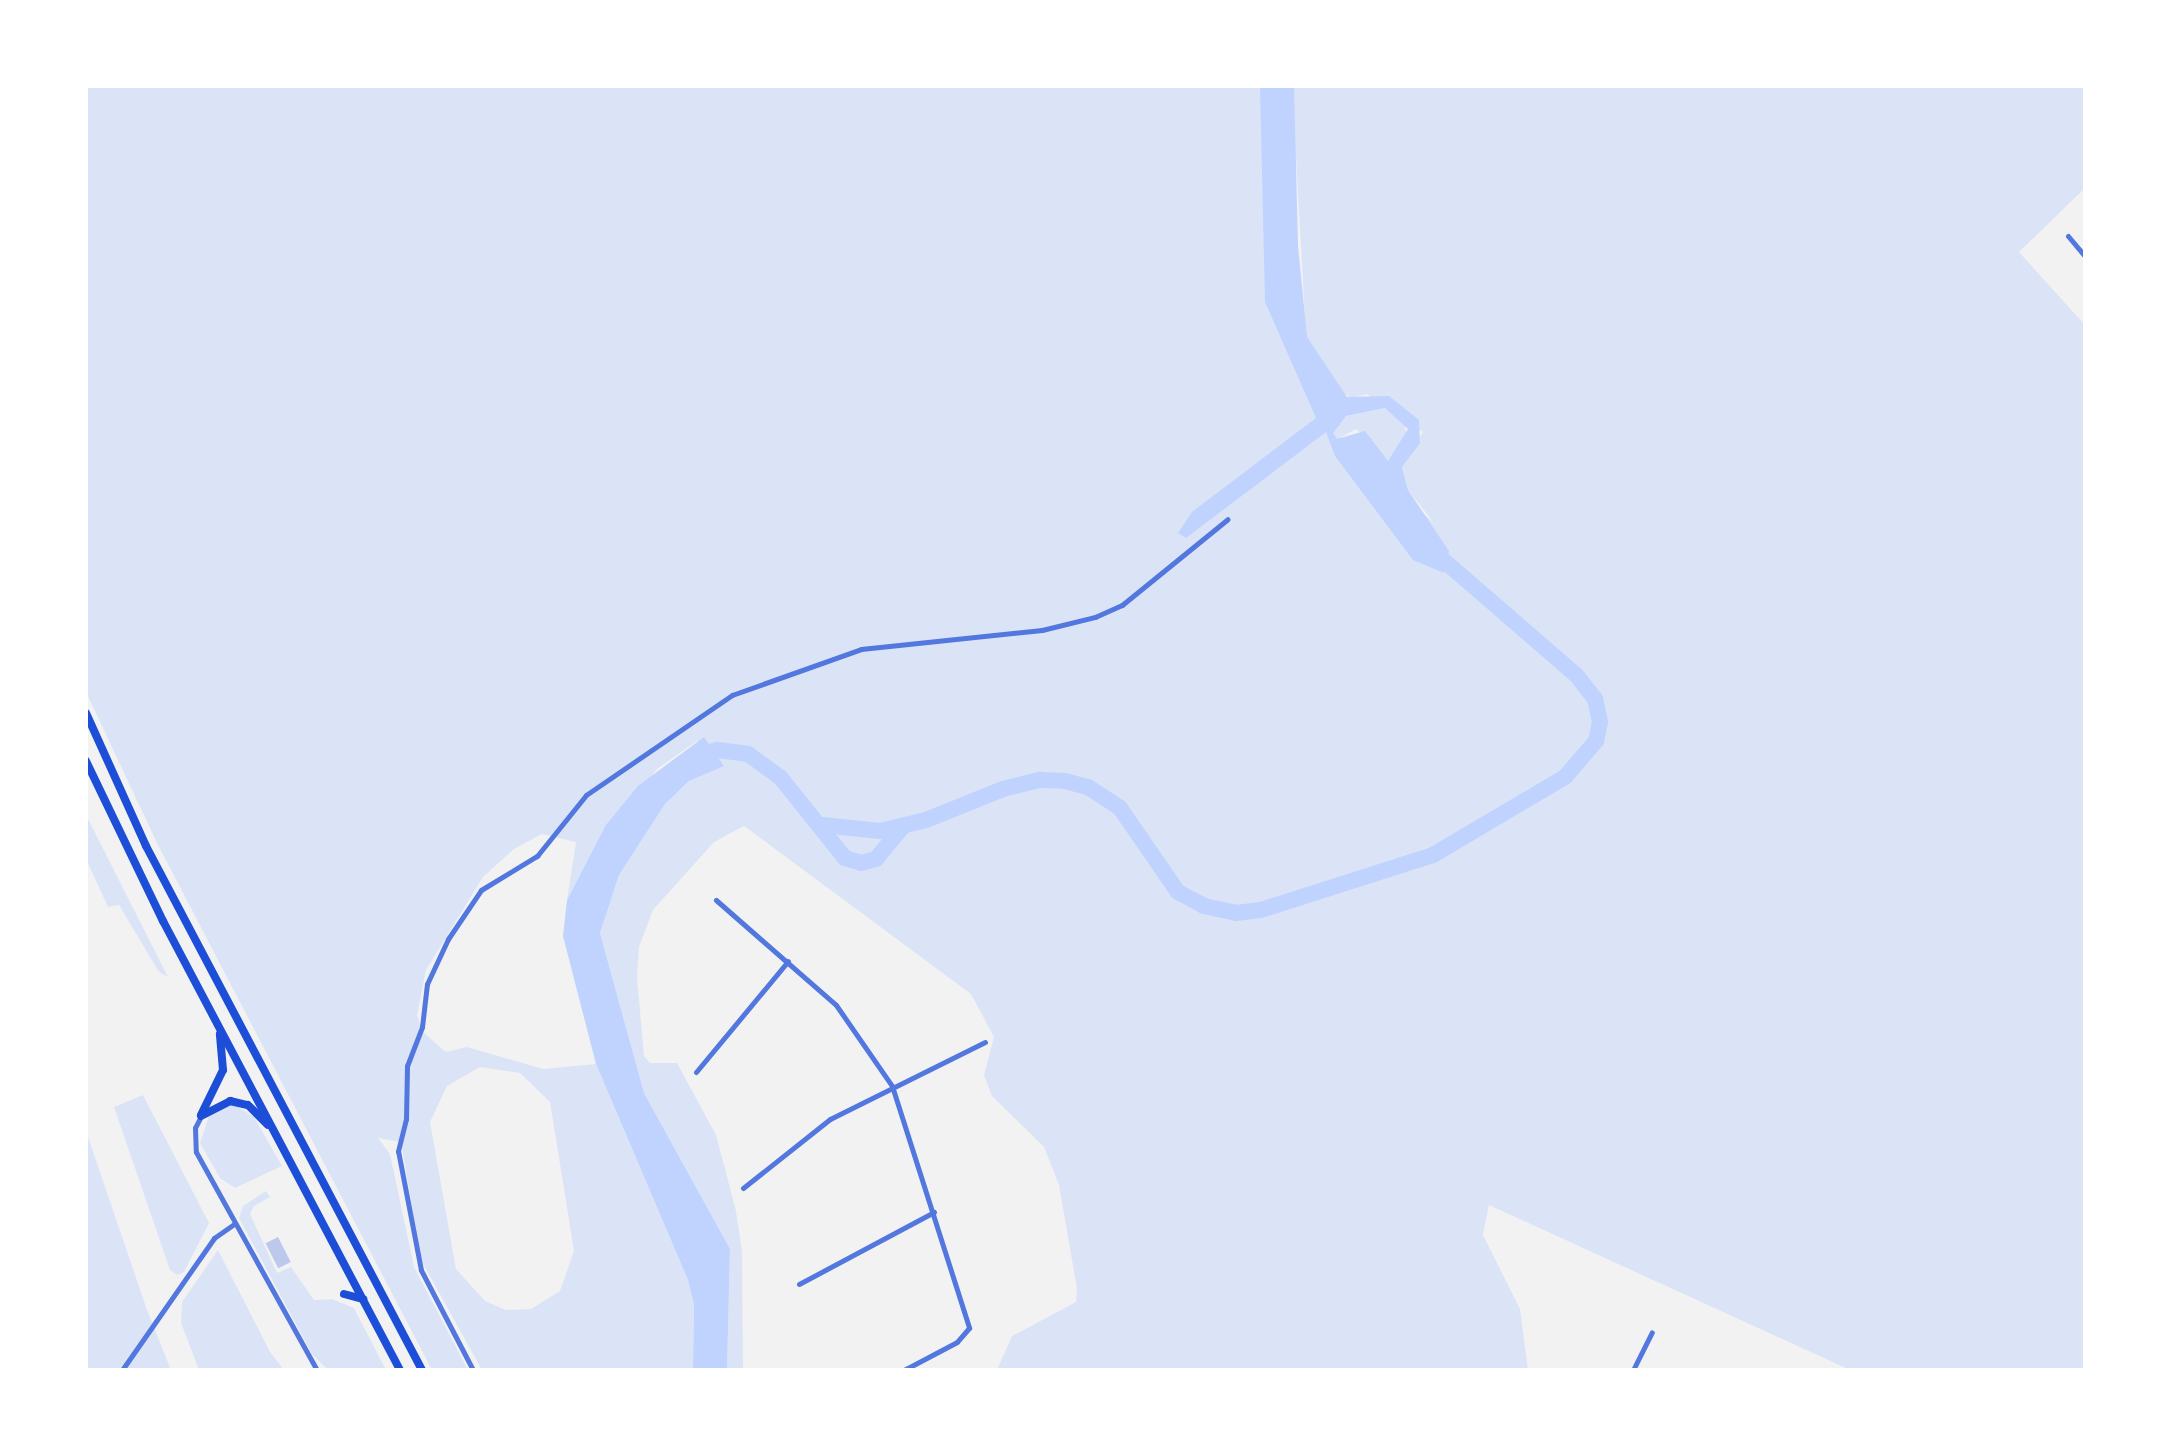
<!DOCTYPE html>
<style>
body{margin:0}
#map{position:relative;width:2171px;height:1456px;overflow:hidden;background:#f2f2f2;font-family:"Fira Sans Condensed",sans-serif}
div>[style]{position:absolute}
.green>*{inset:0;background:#dbe4f7}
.water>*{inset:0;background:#bfd3fe}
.river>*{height:16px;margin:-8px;padding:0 8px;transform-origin:8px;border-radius:8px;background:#bfd3fe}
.building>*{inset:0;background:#bdc9ec;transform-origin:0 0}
.minor>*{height:5px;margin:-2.5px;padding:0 2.5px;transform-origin:2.5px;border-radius:2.5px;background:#5277de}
.trunk>*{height:8px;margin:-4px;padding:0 4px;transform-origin:4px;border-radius:4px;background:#1d4ed8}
span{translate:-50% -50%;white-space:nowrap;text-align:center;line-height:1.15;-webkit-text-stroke:8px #fff;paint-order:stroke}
.frame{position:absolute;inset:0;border:88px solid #fff;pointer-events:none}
</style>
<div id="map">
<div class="green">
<div style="clip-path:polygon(evenodd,86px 86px,2085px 86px,2085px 188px,2019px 252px,2085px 325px,2085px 1370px,1850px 1370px,1489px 1205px,1483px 1235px,1520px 1309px,1528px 1370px,997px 1370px,1012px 1336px,1076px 1302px,1077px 1289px,1059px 1185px,1044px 1147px,992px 1096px,984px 1075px,994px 1037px,971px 994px,744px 826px,714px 842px,653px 910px,639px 947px,637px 977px,644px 1056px,650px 1063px,677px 1063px,716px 1135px,736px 1211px,742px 1251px,743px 1370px,727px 1370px,730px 1249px,644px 1093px,600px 933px,619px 875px,665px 804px,689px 781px,716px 769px,697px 741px,657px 769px,586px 864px,567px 900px,576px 842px,542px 834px,514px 849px,483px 877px,426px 970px,417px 1015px,423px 1032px,446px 1052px,467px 1047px,543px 1069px,596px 1064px,688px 1280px,694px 1305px,693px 1370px,482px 1370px,421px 1260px,401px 1142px,378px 1138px,390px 1154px,414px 1267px,468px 1370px,432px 1370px,158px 845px,86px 692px,86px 86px,1296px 158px,1306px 337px,1340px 392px,1352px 398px,1367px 394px,1423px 432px,1402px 466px,1408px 490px,1434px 523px,1341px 437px,1356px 429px,1388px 461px,1407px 435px,1404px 422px,1385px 408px,1346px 416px,1334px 427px,1275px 304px,1296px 158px,86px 86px,480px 1067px,520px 1073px,550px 1102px,574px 1251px,560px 1291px,531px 1309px,506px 1310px,485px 1301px,456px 1269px,430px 1122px,447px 1086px,480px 1067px)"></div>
<div style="clip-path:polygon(86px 814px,87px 817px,168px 977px,159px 972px,119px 905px,108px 907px,86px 859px)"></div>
<div style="clip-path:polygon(143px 1095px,209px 1223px,184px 1272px,177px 1275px,170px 1270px,114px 1107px)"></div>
<div style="clip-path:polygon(233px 1104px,254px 1117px,282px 1166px,235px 1188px,220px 1178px,200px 1143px,209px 1116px)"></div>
<div style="clip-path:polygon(86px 1131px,147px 1310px,171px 1370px,86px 1370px)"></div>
<div style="clip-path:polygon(266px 1191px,270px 1197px,254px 1206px,250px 1214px,277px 1273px,291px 1267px,314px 1300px,332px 1299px,354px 1308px,386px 1370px,328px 1370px,312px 1354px,239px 1218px,243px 1206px)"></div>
<div style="clip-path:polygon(218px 1250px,270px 1352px,284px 1370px,199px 1370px,181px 1323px,182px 1302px)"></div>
</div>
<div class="water">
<div style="clip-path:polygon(evenodd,1260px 86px,1294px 86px,1298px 246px,1307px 337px,1347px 397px,1389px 396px,1419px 420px,1420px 443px,1402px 467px,1408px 490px,1449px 551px,1444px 573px,1413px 560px,1335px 456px,1326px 432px,1186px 538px,1178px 533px,1192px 512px,1316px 418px,1265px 302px,1260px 86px,1385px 408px,1408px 429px,1388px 461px,1365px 431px,1337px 439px,1333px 433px,1346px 416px,1385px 408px)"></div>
<div style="clip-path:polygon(704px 737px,724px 766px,689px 781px,665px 804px,619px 875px,600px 933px,644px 1093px,730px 1249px,727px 1370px,693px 1370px,694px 1305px,688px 1280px,596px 1064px,563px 936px,567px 900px,606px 825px,638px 786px)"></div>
</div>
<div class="river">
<div style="left:695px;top:756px;width:23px;rotate:-15deg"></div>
<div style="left:717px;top:750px;width:31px;rotate:7deg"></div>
<div style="left:748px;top:754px;width:39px;rotate:36deg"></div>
<div style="left:780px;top:777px;width:104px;rotate:51.3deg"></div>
<div style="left:845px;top:858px;width:17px;rotate:17deg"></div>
<div style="left:861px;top:863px;width:16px;rotate:-15deg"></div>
<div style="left:876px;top:859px;width:44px;rotate:-50.5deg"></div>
<div style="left:823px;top:825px;width:57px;rotate:6deg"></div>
<div style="left:880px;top:831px;width:47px;rotate:-13.4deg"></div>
<div style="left:926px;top:820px;width:83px;rotate:-21.9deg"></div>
<div style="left:1003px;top:789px;width:38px;rotate:-14deg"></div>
<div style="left:1040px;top:780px;width:25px;rotate:2deg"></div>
<div style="left:1065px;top:781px;width:24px;rotate:15deg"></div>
<div style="left:1088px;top:787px;width:38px;rotate:33deg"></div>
<div style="left:1120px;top:808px;width:102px;rotate:55.4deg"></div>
<div style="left:1178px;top:892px;width:30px;rotate:28deg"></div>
<div style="left:1204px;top:906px;width:33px;rotate:12deg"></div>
<div style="left:1236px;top:913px;width:25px;rotate:-7deg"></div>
<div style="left:1261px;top:910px;width:181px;rotate:-17.7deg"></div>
<div style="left:1433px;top:855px;width:153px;rotate:-30.6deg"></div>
<div style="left:1565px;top:777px;width:48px;rotate:-49.3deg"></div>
<div style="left:1596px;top:741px;width:19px;rotate:-78deg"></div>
<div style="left:1600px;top:722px;width:24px;rotate:-102deg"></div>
<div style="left:1595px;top:699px;width:31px;rotate:-128deg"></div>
<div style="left:1576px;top:675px;width:186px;rotate:-139.1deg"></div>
</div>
<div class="building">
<div style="left:278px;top:1237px;width:28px;height:14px;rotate:63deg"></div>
</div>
<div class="minor">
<div style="left:2068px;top:236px;width:26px;rotate:50deg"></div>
<div style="left:716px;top:900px;width:159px;rotate:41.2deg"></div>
<div style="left:836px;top:1005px;width:98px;rotate:55.3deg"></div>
<div style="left:892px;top:1086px;width:254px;rotate:72.3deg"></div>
<div style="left:969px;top:1328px;width:18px;rotate:131deg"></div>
<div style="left:957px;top:1342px;width:60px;rotate:152.2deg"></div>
<div style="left:696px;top:1072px;width:144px;rotate:-50.3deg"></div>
<div style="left:201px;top:1116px;width:13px;rotate:117deg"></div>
<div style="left:195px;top:1128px;width:24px;rotate:88deg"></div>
<div style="left:196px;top:1152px;width:249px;rotate:61deg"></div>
<div style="left:743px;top:1188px;width:111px;rotate:-38.4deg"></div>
<div style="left:830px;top:1119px;width:173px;rotate:-26.4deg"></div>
<div style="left:799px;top:1284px;width:153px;rotate:-28.1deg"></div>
<div style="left:122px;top:1370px;width:161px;rotate:-55.1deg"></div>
<div style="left:214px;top:1238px;width:24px;rotate:-35deg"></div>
<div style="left:473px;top:1370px;width:113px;rotate:-117.5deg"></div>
<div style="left:421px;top:1270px;width:121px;rotate:-100.9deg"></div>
<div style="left:398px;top:1151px;width:33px;rotate:-76deg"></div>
<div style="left:406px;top:1119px;width:53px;rotate:-88.9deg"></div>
<div style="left:407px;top:1066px;width:42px;rotate:-69deg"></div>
<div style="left:422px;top:1027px;width:43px;rotate:-83.4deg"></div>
<div style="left:427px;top:984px;width:50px;rotate:-65deg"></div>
<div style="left:448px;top:939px;width:59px;rotate:-56deg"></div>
<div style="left:481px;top:890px;width:66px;rotate:-31.3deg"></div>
<div style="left:537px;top:856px;width:78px;rotate:-51.2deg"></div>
<div style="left:586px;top:795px;width:177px;rotate:-34.4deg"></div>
<div style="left:732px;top:695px;width:137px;rotate:-19.6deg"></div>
<div style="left:861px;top:649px;width:182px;rotate:-6deg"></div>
<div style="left:1042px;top:630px;width:55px;rotate:-13.8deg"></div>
<div style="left:1095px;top:617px;width:30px;rotate:-24deg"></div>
<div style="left:1122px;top:605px;width:136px;rotate:-39.1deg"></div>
<div style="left:1633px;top:1370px;width:42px;rotate:-63.4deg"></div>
</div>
<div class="trunk">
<div style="left:86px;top:713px;width:146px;rotate:65.7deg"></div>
<div style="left:146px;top:846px;width:592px;rotate:62.22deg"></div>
<div style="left:86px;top:761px;width:178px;rotate:64.3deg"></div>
<div style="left:163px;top:921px;width:508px;rotate:62.17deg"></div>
<div style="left:201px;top:1115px;width:50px;rotate:-63.9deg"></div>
<div style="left:223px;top:1070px;width:36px;rotate:-95deg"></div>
<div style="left:201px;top:1116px;width:33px;rotate:-27deg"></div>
<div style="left:230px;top:1101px;width:18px;rotate:13deg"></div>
<div style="left:248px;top:1105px;width:28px;rotate:45deg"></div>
<div style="left:344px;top:1294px;width:20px;rotate:15deg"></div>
</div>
<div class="frame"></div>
</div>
